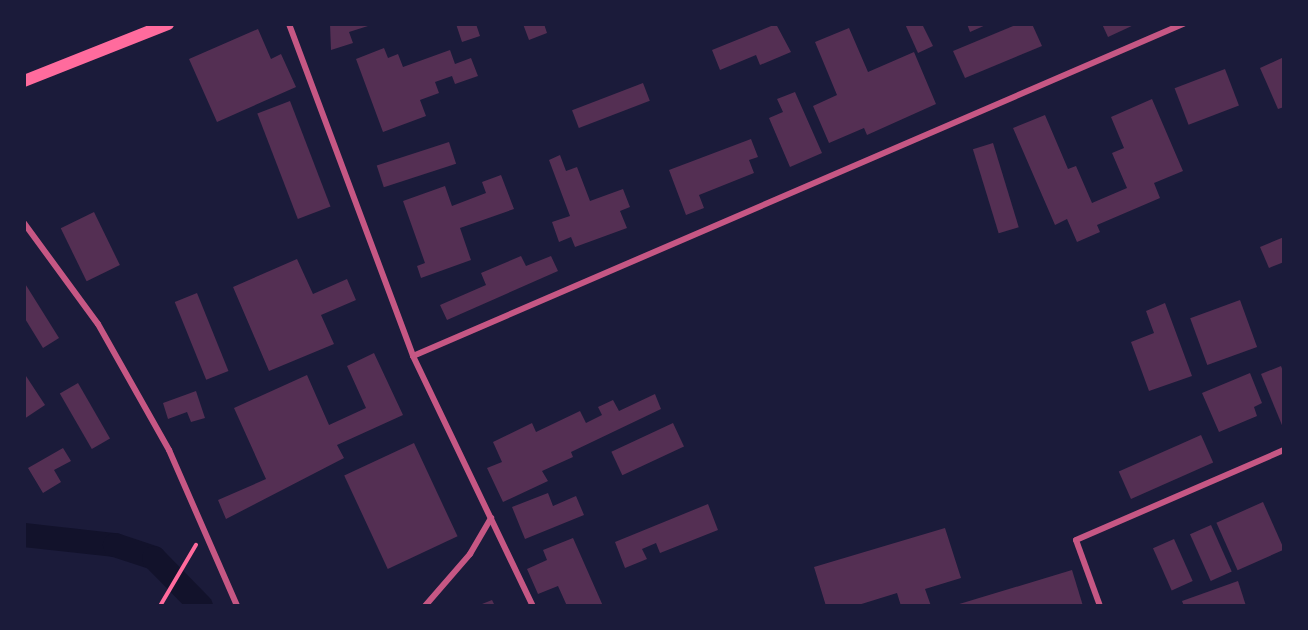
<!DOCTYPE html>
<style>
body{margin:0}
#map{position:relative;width:1308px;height:630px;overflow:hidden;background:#1b1b3a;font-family:Overpass,sans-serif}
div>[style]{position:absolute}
.canal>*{height:24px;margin:-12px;padding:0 12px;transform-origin:12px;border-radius:12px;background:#12122b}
.building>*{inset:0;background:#542f53;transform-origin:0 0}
.path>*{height:4px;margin:-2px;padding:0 2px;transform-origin:2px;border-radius:2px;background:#ff6b9d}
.minor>*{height:6px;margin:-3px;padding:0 3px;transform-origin:3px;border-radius:3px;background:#c65784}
.secondary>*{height:12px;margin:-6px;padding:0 6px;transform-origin:6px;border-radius:6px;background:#ff6b9d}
span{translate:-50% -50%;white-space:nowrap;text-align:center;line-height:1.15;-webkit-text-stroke:6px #1b1b3a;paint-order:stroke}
.frame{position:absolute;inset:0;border:26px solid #1b1b3a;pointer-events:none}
</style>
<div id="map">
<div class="canal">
<div style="left:24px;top:535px;width:92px;rotate:6.3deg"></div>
<div style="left:115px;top:545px;width:41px;rotate:18.4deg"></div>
<div style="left:154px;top:558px;width:67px;rotate:45.6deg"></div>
</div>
<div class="building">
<div style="clip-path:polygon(330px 24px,367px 24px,368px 26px,349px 32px,353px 43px,331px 50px)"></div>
<div style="clip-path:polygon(456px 24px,476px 24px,480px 36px,462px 42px)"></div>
<div style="clip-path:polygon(523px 24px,544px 24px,547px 33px,529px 40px)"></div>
<div style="clip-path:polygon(776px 24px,791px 52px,760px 65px,756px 55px,720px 70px,712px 50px)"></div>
<div style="clip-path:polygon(905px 24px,922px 24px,933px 46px,918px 53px)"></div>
<div style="clip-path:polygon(967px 24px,988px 24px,970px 32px)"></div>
<div style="clip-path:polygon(1018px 24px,1032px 24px,1042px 46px,965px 78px,953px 51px)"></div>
<div style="clip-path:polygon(1102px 24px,1136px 24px,1108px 37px)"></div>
<div style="clip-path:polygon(849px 28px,868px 72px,914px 52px,936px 104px,867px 135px,864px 128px,829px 143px,813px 106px,837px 95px,815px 42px)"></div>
<div style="clip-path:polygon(258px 29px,271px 59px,281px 54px,296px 87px,217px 122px,189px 59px)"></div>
<div style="clip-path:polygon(384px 48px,388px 58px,398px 54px,403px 67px,450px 50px,455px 64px,471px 58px,478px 76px,455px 84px,452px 76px,435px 82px,439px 93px,420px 100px,426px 116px,383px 132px,356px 59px)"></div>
<div style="clip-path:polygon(1284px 57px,1284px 107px,1278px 109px,1260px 68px)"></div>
<div style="left:1225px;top:69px;width:39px;height:54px;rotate:69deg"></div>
<div style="left:643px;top:83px;width:19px;height:76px;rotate:69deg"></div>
<div style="clip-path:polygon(795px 92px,822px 153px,790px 167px,769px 118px,783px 112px,777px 99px)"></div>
<div style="clip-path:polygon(1152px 99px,1183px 171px,1154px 183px,1160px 198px,1097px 225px,1100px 232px,1077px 242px,1067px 219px,1055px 225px,1013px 128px,1045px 115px,1068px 169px,1076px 166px,1092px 203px,1127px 188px,1112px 153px,1124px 148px,1111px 117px)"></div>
<div style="left:290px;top:101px;width:113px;height:35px;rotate:69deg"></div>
<div style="clip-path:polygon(751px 139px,758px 157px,749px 160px,754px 173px,699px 195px,704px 208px,686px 215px,669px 170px)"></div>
<div style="left:449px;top:142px;width:23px;height:76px;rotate:72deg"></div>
<div style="left:993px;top:143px;width:88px;height:21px;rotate:73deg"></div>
<div style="clip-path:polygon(560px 155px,566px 171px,577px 167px,590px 201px,623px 189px,630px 207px,620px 211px,627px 228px,575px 247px,571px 237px,559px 242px,552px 222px,570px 216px,549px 160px)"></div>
<div style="clip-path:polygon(501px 175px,514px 209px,460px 228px,471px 260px,421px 278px,417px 266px,425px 263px,403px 201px,445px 186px,452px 206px,486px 193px,482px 182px)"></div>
<div style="left:94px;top:212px;width:59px;height:37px;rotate:64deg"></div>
<div style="clip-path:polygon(1284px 237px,1284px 262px,1269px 268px,1260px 247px)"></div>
<div style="clip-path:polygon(521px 256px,526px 266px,551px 256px,558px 271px,447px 320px,440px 305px,486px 285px,481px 273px)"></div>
<div style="clip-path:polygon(297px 259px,313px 294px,347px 279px,356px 300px,321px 315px,334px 344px,269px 371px,233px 287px)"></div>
<div style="clip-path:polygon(24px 282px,59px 338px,43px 348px,24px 317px)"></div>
<div style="left:197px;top:293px;width:84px;height:24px;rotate:68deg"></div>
<div style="left:1240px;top:300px;width:50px;height:53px;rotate:70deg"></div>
<div style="clip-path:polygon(1165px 303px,1192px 376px,1149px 391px,1131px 342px,1154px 333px,1146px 311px)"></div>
<div style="clip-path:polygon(374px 353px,403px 415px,337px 445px,344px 458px,226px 519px,218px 500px,266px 479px,234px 408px,307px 375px,329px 425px,366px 408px,347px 366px)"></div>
<div style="clip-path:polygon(1281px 366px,1284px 374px,1284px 430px,1261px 374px)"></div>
<div style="clip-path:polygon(24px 373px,45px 405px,24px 419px)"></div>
<div style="clip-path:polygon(1250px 373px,1262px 403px,1254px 407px,1257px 416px,1219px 432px,1202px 393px)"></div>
<div style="left:78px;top:383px;width:64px;height:21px;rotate:60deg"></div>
<div style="clip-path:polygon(196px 391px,205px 418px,191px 422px,187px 412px,168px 419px,163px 403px)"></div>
<div style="clip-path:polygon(655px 394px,661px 409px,571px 452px,573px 457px,542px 471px,548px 481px,503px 502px,487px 468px,502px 462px,493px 442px,532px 423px,536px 432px,580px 411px,586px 423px,602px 415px,598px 407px,613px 400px,619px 411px)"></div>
<div style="left:673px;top:423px;width:26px;height:68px;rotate:65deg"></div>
<div style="left:1201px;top:435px;width:30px;height:90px;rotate:66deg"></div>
<div style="left:414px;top:443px;width:103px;height:77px;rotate:65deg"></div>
<div style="clip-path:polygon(63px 448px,71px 461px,54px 470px,61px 482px,43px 493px,28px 468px)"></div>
<div style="clip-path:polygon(548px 493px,553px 506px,576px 496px,584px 515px,525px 539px,512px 507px)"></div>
<div style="left:1263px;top:502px;width:52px;height:51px;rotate:66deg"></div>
<div style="clip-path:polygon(708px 504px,718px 530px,660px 553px,656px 543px,642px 549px,647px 559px,625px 568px,615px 542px)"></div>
<div style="left:1211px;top:525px;width:51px;height:23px;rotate:66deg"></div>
<div style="clip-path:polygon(945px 528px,961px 578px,925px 589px,931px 606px,901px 606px,897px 593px,855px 606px,826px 606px,814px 567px)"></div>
<div style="clip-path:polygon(573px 538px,603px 606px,567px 606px,558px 586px,538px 594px,527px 569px,547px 560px,543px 550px)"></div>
<div style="left:1174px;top:539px;width:46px;height:23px;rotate:66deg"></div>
<div style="clip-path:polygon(1072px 570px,1083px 606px,956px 606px,956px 605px)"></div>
<div style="clip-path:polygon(1238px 581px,1246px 606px,1184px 606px,1182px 601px)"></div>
<div style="clip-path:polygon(492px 600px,495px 606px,477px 606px)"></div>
</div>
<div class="path">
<div style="left:160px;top:606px;width:71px;rotate:-59.5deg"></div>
</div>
<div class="minor">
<div style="left:289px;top:24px;width:354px;rotate:69.5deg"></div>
<div style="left:413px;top:356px;width:277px;rotate:64.4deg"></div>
<div style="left:24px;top:223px;width:125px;rotate:53.8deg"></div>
<div style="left:98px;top:324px;width:145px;rotate:60.6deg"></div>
<div style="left:169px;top:450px;width:170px;rotate:66.4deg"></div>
<div style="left:413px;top:356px;width:839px;rotate:-23.32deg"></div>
<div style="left:425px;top:606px;width:69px;rotate:-49.1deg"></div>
<div style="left:470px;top:554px;width:42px;rotate:-59.7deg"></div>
<div style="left:1100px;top:606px;width:70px;rotate:-110deg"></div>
<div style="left:1076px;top:540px;width:227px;rotate:-23.4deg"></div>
</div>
<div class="secondary">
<div style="left:24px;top:81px;width:155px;rotate:-21.6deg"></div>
</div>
<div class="frame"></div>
</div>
